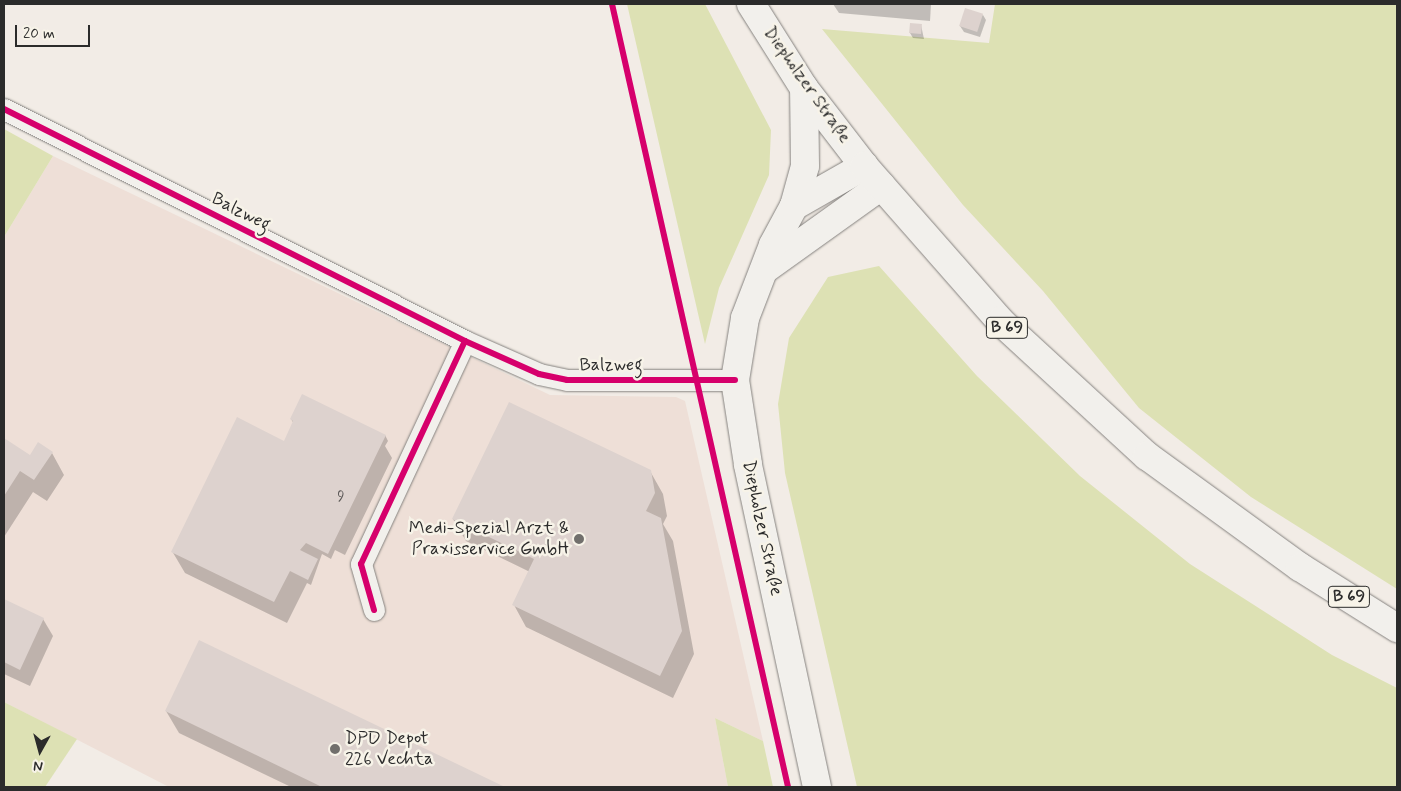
<!DOCTYPE html>
<meta charset="utf-8">
<style>
body{margin:0}
#map{position:relative;width:1401px;height:791px;overflow:hidden;background:#f2ece6;font-family:Mynerve,sans-serif}
div>[style]{position:absolute}
.built>*{inset:0;background:#eedfd7}
.green>*{inset:0;background:#dde1b4}
.shadow>*{inset:0;background:#0003}
.building>*{inset:0;background:#ddd2ce;transform-origin:0 0}
.roads{filter:drop-shadow(0 0 1px #85827f) drop-shadow(0 0 1px #85827f)}
.minor>*{height:21px;margin:-10.5px;padding:0 10.5px;transform-origin:10.5px;border-radius:10.5px;background:#f2f0ec}
.secondary>*{height:28px;margin:-14px;padding:0 14px;transform-origin:14px;border-radius:14px;background:#f2f0ec}
.primary>*{height:28px;margin:-14px;padding:0 14px;transform-origin:14px;border-radius:14px;background:#f2f0ec}
.cycleway>*{height:6px;margin:-3px;padding:0 3px;transform-origin:3px;border-radius:3px;background:#d6006c}
.dots>*{width:14px;height:14px;translate:-50% -50%;box-sizing:border-box;border:2px solid #f7f3e8;border-radius:50%}
span{translate:-50% -50%;white-space:nowrap;text-align:center;line-height:1.15;-webkit-text-stroke:5px #f7f3e8;paint-order:stroke}
.number-label{font-size:15px;color:#5b5857}
.number-label span{-webkit-text-stroke-width:0}
.shield-label span{padding:1px 4px;background:#f7f3e8;border:1px solid;border-radius:4px;-webkit-text-stroke-width:0}
.shield-label{font-size:16px;color:#2b2b2b;font-weight:700}
.street-label{font-size:18px;color:#2b2b2b}
.poi-label{font-size:18px;color:#2b2b2b}
.right{translate:-100% -50%;text-align:right}
.left{translate:0 -50%;text-align:left}
.frame{position:absolute;inset:0;border:5px solid #2b2b2b;pointer-events:none}
.north{position:absolute;left:15px;top:726px;width:50px;height:50px;-webkit-text-stroke:4px #f7f3e8;paint-order:stroke;rotate:187deg;font-size:14px;font-weight:700;line-height:20px;text-align:center;color:#2b2b2b}
.north::after{content:'';display:block;margin:auto;width:18px;height:22px;background:#2b2b2b;clip-path:polygon(50% 0,100% 100%,50% 72%,0 100%)}
.scale{position:absolute;left:15px;top:25px;width:75px;height:22px;box-sizing:border-box;border:2px solid #2b2b2b;border-top:0;padding-left:6px;font-size:15px;line-height:18px;white-space:nowrap;color:#2b2b2b;-webkit-text-stroke:4px #f7f3e8;paint-order:stroke}
</style>
<div id="map">
<div class="built">
<div style="clip-path:polygon(53px 156px,550px 395px,676px 397px,685px 401px,763px 741px,715px 718px,728px 787px,169px 787px,4px 702px,4px 237px)"></div>
</div>
<div class="green">
<div style="clip-path:polygon(627px 4px,705px 4px,771px 130px,769px 175px,719px 288px,705px 344px)"></div>
<div style="clip-path:polygon(995px 4px,1397px 4px,1397px 589px,1251px 497px,1139px 408px,1043px 291px,963px 205px,822px 29px,989px 43px)"></div>
<div style="clip-path:polygon(4px 129px,53px 156px,4px 237px)"></div>
<div style="clip-path:polygon(879px 266px,977px 376px,1080px 476px,1190px 564px,1332px 655px,1397px 688px,1397px 787px,857px 787px,785px 473px,778px 404px,789px 338px,828px 277px)"></div>
<div style="clip-path:polygon(4px 702px,77px 739px,45px 787px,4px 787px)"></div>
<div style="clip-path:polygon(715px 718px,763px 741px,773px 787px,728px 787px)"></div>
</div>
<div class="shadow">
<div style="clip-path:polygon(833px 4px,931px 4px,930px 21px,839px 13px)"></div>
<div style="clip-path:polygon(983px 15px,986px 20px,980px 37px,964px 32px,960px 26px)"></div>
<div style="clip-path:polygon(921px 25px,924px 39px,913px 38px,910px 33px)"></div>
<div style="clip-path:polygon(291px 419px,385px 435px,388px 441px,385px 446px,392px 458px,345px 555px,335px 550px,331px 559px,322px 554px,311px 585px,307px 583px,287px 623px,185px 573px,172px 551px,287px 444px,294px 424px)"></div>
<div style="clip-path:polygon(4px 440px,30px 457px,52px 453px,64px 475px,47px 501px,33px 492px,4px 537px)"></div>
<div style="clip-path:polygon(650px 471px,663px 494px,667px 516px,663px 524px,673px 541px,694px 654px,673px 698px,526px 627px,514px 605px,530px 572px,466px 541px,453px 519px)"></div>
<div style="clip-path:polygon(4px 601px,43px 619px,53px 636px,30px 686px,4px 674px)"></div>
<div style="clip-path:polygon(200px 642px,502px 787px,291px 787px,179px 733px,166px 711px)"></div>
</div>
<div class="building">
<div style="left:965px;top:8px;width:19px;height:19px;rotate:18deg"></div>
<div style="left:910px;top:23px;width:12px;height:10px;rotate:5deg"></div>
<div style="clip-path:polygon(302px 394px,386px 435px,328px 554px,306px 543px,300px 550px,318px 559px,308px 580px,290px 571px,274px 602px,171px 552px,237px 417px,284px 441px,293px 421px,290px 419px)"></div>
<div style="clip-path:polygon(509px 402px,651px 470px,655px 493px,646px 511px,661px 518px,682px 631px,660px 676px,512px 605px,534px 559px,452px 519px)"></div>
<div style="clip-path:polygon(4px 438px,30px 455px,38px 442px,53px 452px,34px 480px,20px 471px,4px 496px)"></div>
<div style="clip-path:polygon(4px 599px,44px 618px,20px 670px,4px 662px)"></div>
<div style="clip-path:polygon(199px 640px,505px 787px,322px 787px,165px 711px)"></div>
</div>
<div class="roads">
<div class="minor">
<div style="left:4px;top:109px;width:516px;rotate:26.71deg"></div>
<div style="left:465px;top:341px;width:81px;rotate:24deg"></div>
<div style="left:539px;top:374px;width:29px;rotate:12deg"></div>
<div style="left:567px;top:380px;width:168px"></div>
<div style="left:374px;top:610px;width:48px;rotate:-105.8deg"></div>
<div style="left:361px;top:564px;width:246px;rotate:-65deg"></div>
</div>
<div class="secondary">
<div style="left:794px;top:206px;width:41px;rotate:-74.6deg"></div>
<div style="left:805px;top:166px;width:78px;rotate:-90.7deg"></div>
<div style="left:765px;top:269px;width:143px;rotate:-35.6deg"></div>
<div style="left:817px;top:787px;width:330px;rotate:-102.1deg"></div>
<div style="left:748px;top:464px;width:85px;rotate:-98.8deg"></div>
<div style="left:735px;top:380px;width:63px;rotate:-80.8deg"></div>
<div style="left:745px;top:318px;width:78px;rotate:-69deg"></div>
<div style="left:773px;top:245px;width:44px;rotate:-61.7deg"></div>
<div style="left:794px;top:206px;width:81px;rotate:-29.7deg"></div>
</div>
<div class="primary">
<div style="left:751px;top:4px;width:99px;rotate:57.8deg"></div>
<div style="left:804px;top:88px;width:98px;rotate:52.4deg"></div>
<div style="left:864px;top:166px;width:206px;rotate:48.7deg"></div>
<div style="left:1000px;top:321px;width:200px;rotate:42.6deg"></div>
<div style="left:1147px;top:456px;width:189px;rotate:36deg"></div>
<div style="left:1300px;top:567px;width:115px;rotate:32.2deg"></div>
</div>
</div>
<div class="cycleway">
<div style="left:612px;top:4px;width:803px;rotate:77.33deg"></div>
<div style="left:4px;top:109px;width:516px;rotate:26.71deg"></div>
<div style="left:465px;top:341px;width:81px;rotate:24deg"></div>
<div style="left:539px;top:374px;width:29px;rotate:12deg"></div>
<div style="left:567px;top:380px;width:168px"></div>
<div style="left:374px;top:610px;width:48px;rotate:-105.8deg"></div>
<div style="left:361px;top:564px;width:246px;rotate:-65deg"></div>
</div>
<div class="dots">
<div style="left:579px;top:539px;background:#716f6c"></div>
<div style="left:335px;top:749px;background:#716f6c"></div>
</div>
<div class="number-label">
<span style="left:341px;top:498px">9</span>
</div>
<div class="shield-label">
<span style="left:1007px;top:328px">B 69</span>
<span style="left:1349px;top:597px">B 69</span>
</div>
<div class="street-label">
<span style="left:807px;top:85px;rotate:55deg">Diepholzer Straße</span>
<span style="left:241px;top:212px;rotate:27deg">Balzweg</span>
<span style="left:611px;top:365px">Balzweg</span>
<span style="left:762px;top:528px;rotate:78deg">Diepholzer Straße</span>
</div>
<div class="poi-label">
<span class="right" style="left:569px;top:539px">Medi-Spezial Arzt &amp;<br>Praxisservice GmbH</span>
<span class="left" style="left:345px;top:749px">DPD Depot<br>226 Vechta</span>
</div>
<div class="frame"></div>
<div class="north">N</div>
<div class="scale">20 m</div>
</div>
